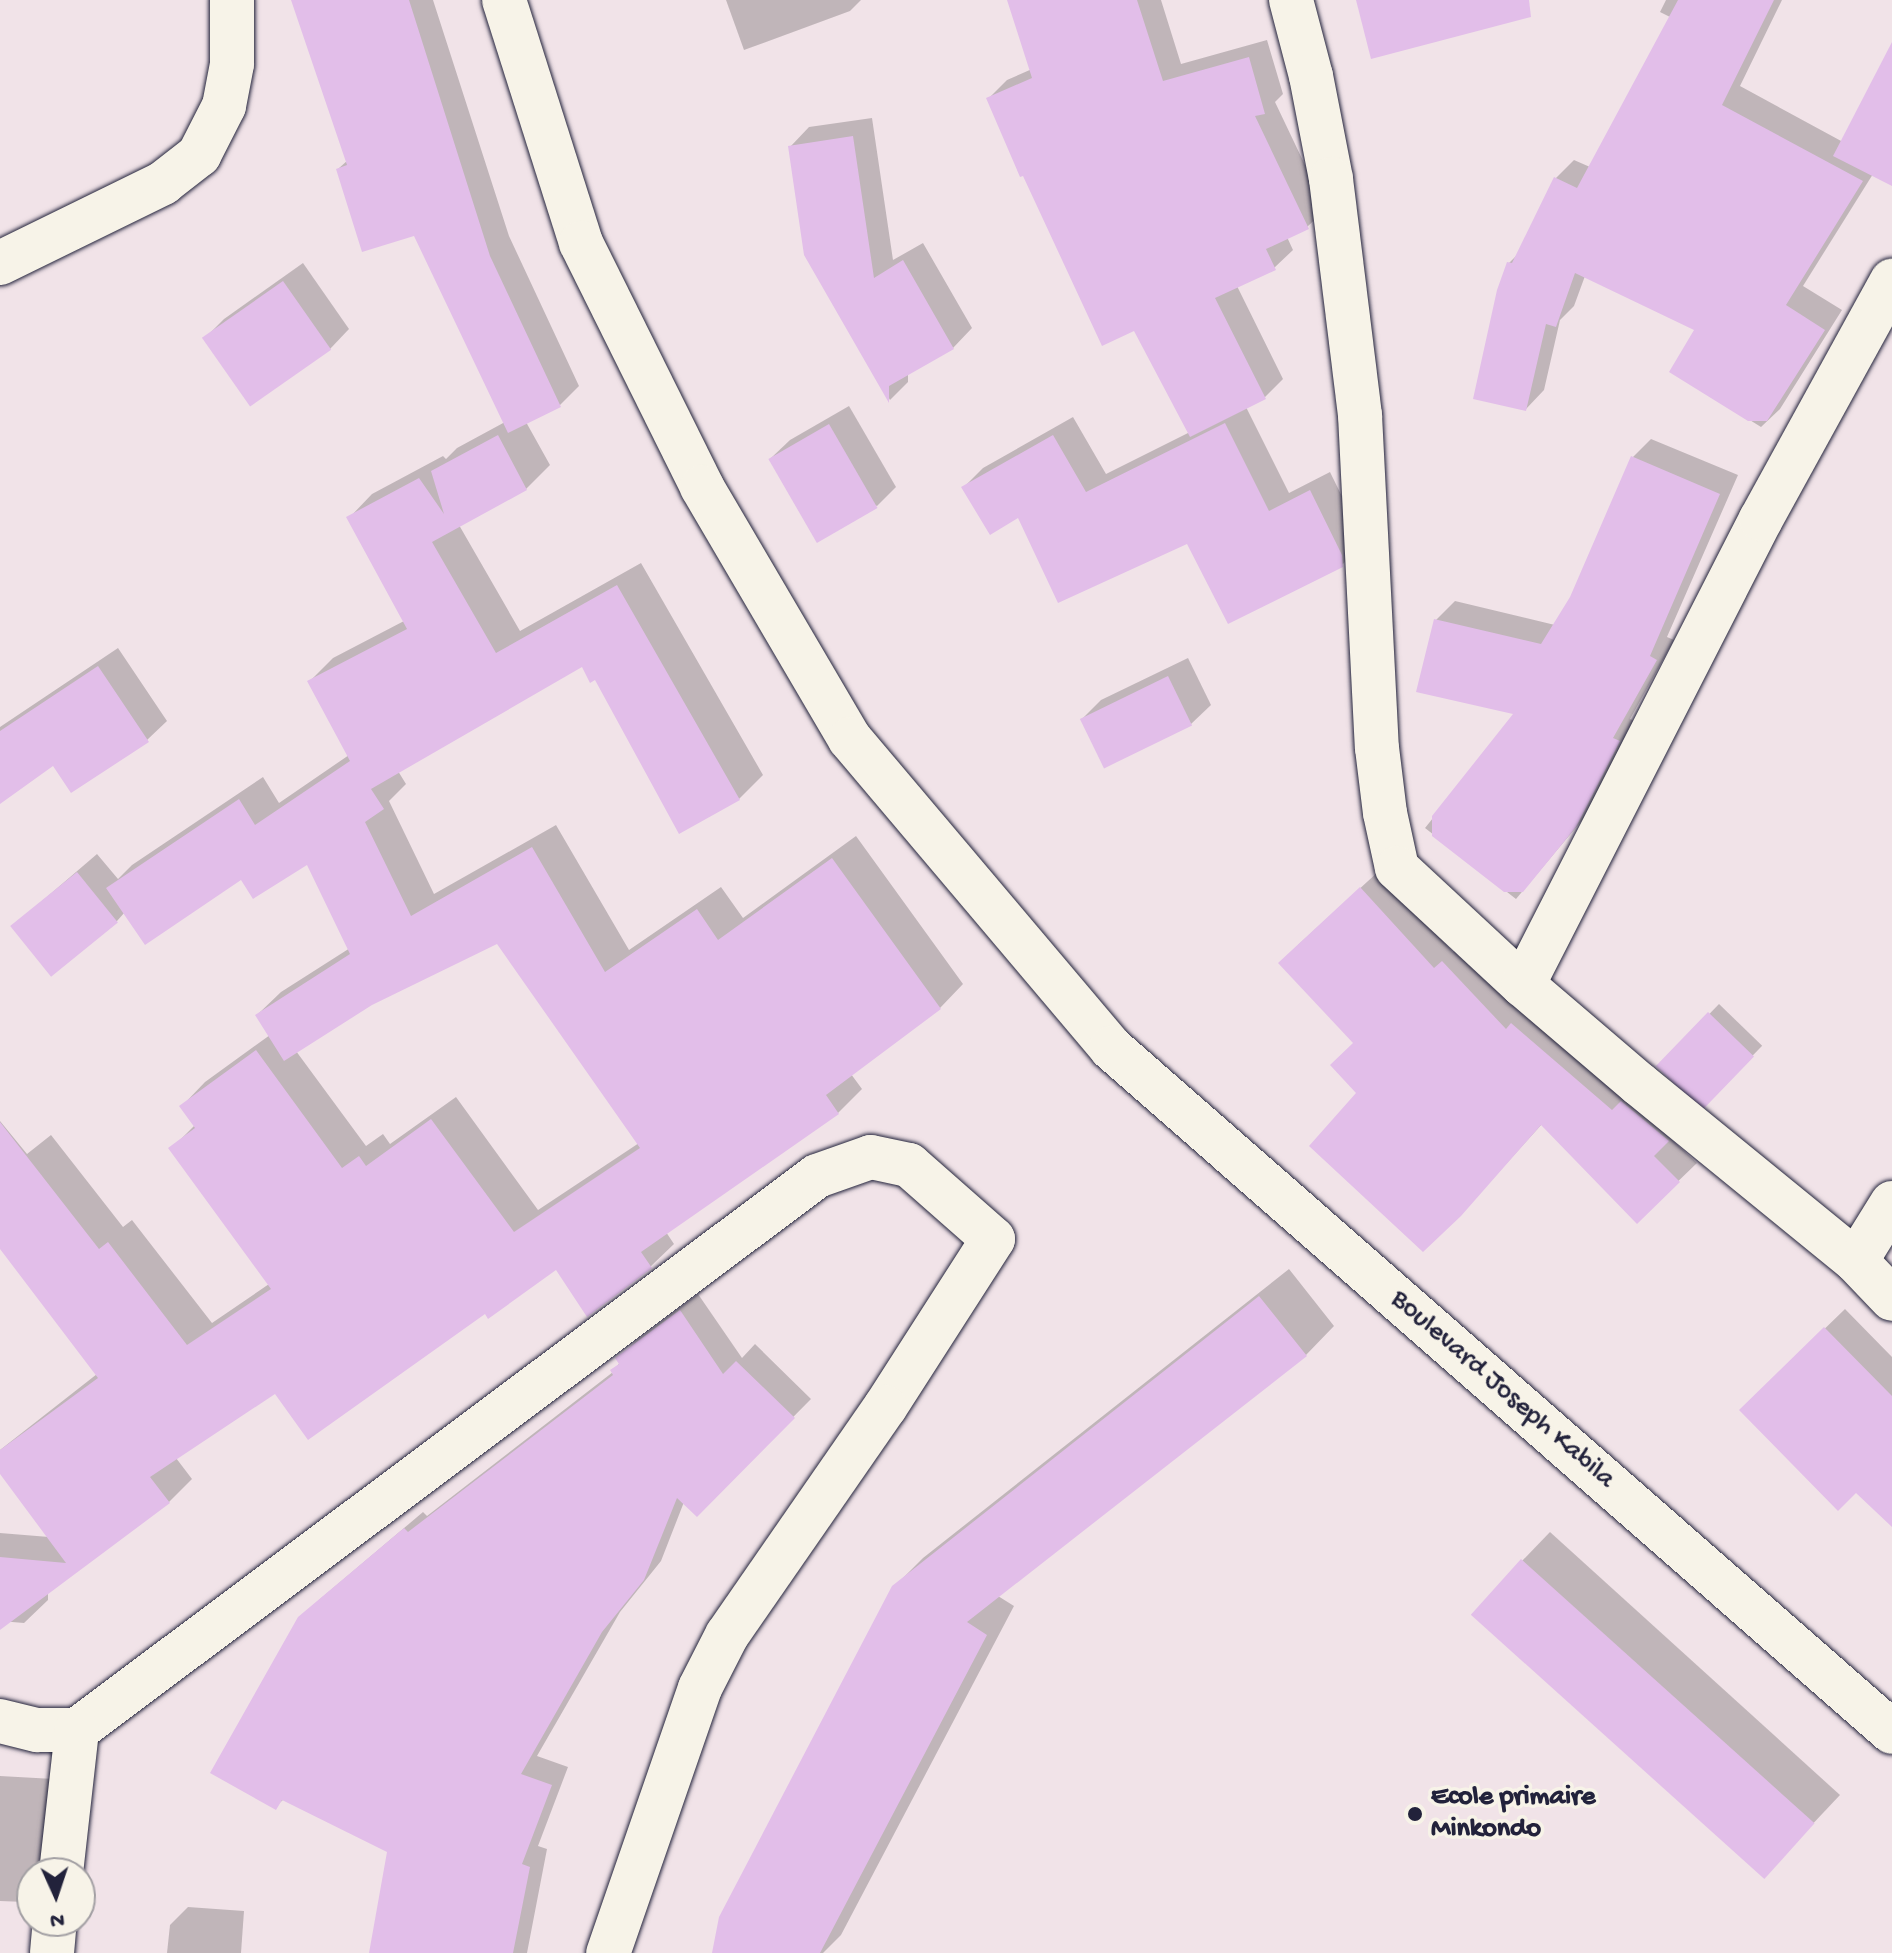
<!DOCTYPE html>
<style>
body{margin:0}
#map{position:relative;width:1892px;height:1953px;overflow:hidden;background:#f1e3e8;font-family:"Gochi Hand",sans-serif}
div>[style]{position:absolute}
.shadow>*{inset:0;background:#0003;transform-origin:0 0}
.building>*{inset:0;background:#e2bee9;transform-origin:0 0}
.roads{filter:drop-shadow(0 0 2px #22223b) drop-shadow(0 0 2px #22223b)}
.minor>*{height:44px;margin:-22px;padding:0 22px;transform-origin:22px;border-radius:22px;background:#f7f3e8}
.secondary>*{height:44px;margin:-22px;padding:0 22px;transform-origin:22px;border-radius:22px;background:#f7f3e8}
.dots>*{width:22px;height:22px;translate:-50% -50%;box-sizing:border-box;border:4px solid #f7f3e8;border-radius:50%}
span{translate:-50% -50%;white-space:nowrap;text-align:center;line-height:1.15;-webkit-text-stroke:7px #f7f3e8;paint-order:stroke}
.street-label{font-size:28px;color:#22223b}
.poi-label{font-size:28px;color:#22223b;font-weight:700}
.left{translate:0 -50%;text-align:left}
.north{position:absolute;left:16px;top:1857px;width:80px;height:80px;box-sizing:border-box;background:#f7f3e8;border:2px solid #a29fa3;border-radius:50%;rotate:177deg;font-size:22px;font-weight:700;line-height:32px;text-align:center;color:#22223b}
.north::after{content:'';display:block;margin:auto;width:28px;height:36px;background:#22223b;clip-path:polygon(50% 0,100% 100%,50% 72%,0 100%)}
</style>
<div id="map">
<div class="shadow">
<div style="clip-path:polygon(evenodd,293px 0,433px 0,509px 236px,579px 386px,560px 405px,526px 422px,550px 465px,526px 489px,459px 525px,520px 631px,641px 563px,763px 775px,739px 799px,680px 832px,595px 677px,582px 664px,398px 771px,406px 784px,389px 801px,434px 894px,556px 825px,629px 950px,721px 887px,743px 918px,856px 836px,963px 984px,940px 1008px,851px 1074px,862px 1089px,838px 1113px,666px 1232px,674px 1244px,650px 1267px,557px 1267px,485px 1312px,276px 1391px,176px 1458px,192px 1479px,169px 1502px,48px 1591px,48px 1600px,24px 1623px,0 1621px,0 1533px,49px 1537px,0 1471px,0 1450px,97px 1374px,0 1246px,0 1121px,27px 1154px,51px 1135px,123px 1227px,132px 1220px,212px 1323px,269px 1284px,171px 1149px,195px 1125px,182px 1106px,205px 1082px,270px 1035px,257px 1015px,281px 992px,350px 948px,307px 862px,241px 877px,125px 912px,117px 921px,13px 926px,97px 854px,118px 879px,132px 865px,263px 777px,279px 803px,349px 755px,310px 681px,333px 658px,404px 621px,349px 518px,372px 494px,443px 456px,446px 459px,457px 448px,505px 422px,415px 234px,338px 169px,348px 160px,293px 0,497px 941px,639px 1143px,538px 1210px,456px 1097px,390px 1144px,383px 1134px,366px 1146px,296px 1051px,371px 1003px,497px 941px)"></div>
<div style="clip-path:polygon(726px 0,861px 0,850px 11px,744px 50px)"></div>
<div style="clip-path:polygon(1009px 0,1161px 0,1181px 64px,1267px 40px,1283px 94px,1275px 102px,1326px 209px,1307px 227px,1287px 237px,1293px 250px,1274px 268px,1237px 286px,1283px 379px,1265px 397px,1246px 407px,1289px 493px,1330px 472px,1361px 535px,1361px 545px,1342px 565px,1019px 516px,964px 487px,983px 468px,1073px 417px,1106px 474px,1190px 432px,1135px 328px,989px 98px,1007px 80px,1032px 69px)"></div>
<div style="clip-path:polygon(1666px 0,1782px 0,1740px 86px,1843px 142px,1892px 83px,1892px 184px,1873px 174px,1803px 286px,1842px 310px,1780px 409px,1761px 427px,1671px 371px,1697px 329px,1585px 276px,1574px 306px,1560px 320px,1544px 390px,1526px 409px,1509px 263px,1519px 253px,1556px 178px,1574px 160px,1590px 167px,1670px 17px,1660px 12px)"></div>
<div style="clip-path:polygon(872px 118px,893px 260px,923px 243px,972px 328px,953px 348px,908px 373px,908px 382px,890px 400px,805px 254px,790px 147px,809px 127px)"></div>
<div style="clip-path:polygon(303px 263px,349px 329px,330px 349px,204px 339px,224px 319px)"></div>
<div style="clip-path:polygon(849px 406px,896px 487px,877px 506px,770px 459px,790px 440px)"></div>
<div style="clip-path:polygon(1651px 439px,1738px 475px,1667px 637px,1674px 640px,1630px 719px,1637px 722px,1594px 806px,1516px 899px,1425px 828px,1517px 713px,1436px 620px,1455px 601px,1555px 625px,1571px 598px,1633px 457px)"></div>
<div style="clip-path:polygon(118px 648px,167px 721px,147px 740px,53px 763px,0 801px,0 727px)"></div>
<div style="clip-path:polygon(1188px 658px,1211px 705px,1191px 724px,1082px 719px,1101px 700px)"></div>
<div style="clip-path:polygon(1379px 871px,1453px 952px,1461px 945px,1697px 1163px,1637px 1221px,1542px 1124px,1459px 1216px,1359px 1092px,1355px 1042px,1298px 945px)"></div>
<div style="left:1719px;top:1004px;width:60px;height:86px;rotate:44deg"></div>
<div style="clip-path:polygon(1289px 1269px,1334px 1326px,1306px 1355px,998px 1596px,1014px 1606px,841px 1935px,823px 1953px,714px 1953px,894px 1587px,923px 1558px)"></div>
<div style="clip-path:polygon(698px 1294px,742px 1358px,755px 1344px,811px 1399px,697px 1514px,684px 1502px,661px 1561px,620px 1612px,537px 1756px,568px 1767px,538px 1846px,547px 1849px,527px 1953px,371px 1953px,390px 1850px,284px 1799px,275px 1807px,319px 1600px,423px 1512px,427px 1516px,613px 1372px,620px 1362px,618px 1359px,636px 1341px)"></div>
<div style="clip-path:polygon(1845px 1309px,1892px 1357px,1892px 1524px,1856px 1490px,1741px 1410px)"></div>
<div style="clip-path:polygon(1550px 1532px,1840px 1795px,1790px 1848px,1522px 1561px)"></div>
<div style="clip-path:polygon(0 1776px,54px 1779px,48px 1873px,32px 1873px,32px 1896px,25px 1902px,0 1901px)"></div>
<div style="clip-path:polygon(188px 1907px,244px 1911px,241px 1953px,167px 1953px,170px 1925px)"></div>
</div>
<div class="building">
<div style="clip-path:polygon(291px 0,409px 0,490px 256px,561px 407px,508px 433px,414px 236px,362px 252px,336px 169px,347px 165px)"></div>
<div style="clip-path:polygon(1007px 0,1137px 0,1163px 81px,1249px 57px,1265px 114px,1255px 116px,1309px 229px,1266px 249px,1276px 270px,1215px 298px,1266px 399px,1190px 437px,1134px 331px,1102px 346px,1023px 176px,1020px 177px,986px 98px,1032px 78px)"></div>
<div style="clip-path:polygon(1356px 0,1529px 0,1531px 17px,1371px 59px)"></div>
<div style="clip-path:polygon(1678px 0,1774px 0,1722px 105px,1863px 181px,1786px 305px,1825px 330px,1767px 421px,1748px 421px,1669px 372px,1694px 330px,1575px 273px,1556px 327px,1546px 324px,1526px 411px,1473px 399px,1497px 290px,1507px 262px,1512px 263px,1554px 177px,1577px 188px)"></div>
<div style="clip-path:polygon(1892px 42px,1892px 186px,1833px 156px)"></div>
<div style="clip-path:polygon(853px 136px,874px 278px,903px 260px,954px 349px,889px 386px,889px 403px,804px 255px,788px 146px)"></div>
<div style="left:283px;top:281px;width:84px;height:99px;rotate:55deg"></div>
<div style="clip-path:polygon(1225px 423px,1269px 511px,1310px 490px,1342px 555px,1343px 567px,1228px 624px,1187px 544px,1058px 603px,1018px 518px,990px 535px,961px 487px,1053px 435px,1086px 492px)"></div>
<div style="left:829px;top:424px;width:97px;height:70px;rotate:60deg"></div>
<div style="clip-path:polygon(498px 435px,527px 490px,432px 542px,496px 653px,617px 585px,740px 800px,679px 834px,595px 680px,590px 683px,582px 667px,371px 789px,384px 809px,365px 822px,411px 916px,532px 847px,605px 972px,697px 909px,718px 940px,832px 858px,941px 1009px,826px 1095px,839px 1114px,641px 1252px,652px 1268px,587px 1317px,556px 1270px,488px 1319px,485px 1314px,308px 1440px,275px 1394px,150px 1477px,170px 1503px,0 1630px,0 1557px,66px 1563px,0 1474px,0 1450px,98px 1378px,0 1249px,0 1122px,99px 1249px,108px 1242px,187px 1345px,271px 1289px,168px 1148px,195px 1128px,179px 1106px,256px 1050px,342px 1168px,359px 1156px,366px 1166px,431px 1119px,514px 1232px,640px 1148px,497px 944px,372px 1005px,284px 1061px,255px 1015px,350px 954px,307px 865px,253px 899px,241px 880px,145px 945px,106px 888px,239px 799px,255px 825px,350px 761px,307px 681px,407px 629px,346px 517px,419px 478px,444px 514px,431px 471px)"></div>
<div style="clip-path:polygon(1631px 456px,1720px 494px,1650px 656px,1657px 660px,1613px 738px,1620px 741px,1576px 827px,1523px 892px,1504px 892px,1432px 836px,1432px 816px,1513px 714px,1416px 692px,1434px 619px,1541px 644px,1570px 597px)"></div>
<div style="clip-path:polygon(98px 666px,149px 742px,71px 793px,53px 766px,0 804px,0 731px)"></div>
<div style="left:1168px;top:676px;width:55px;height:98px;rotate:64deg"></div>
<div style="left:77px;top:872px;width:65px;height:86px;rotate:51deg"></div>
<div style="clip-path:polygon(1360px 887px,1434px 968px,1442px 961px,1506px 1029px,1511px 1023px,1612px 1110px,1621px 1101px,1669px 1141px,1654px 1156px,1680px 1182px,1637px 1224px,1541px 1125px,1461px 1216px,1423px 1252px,1309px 1146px,1356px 1093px,1330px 1065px,1353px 1043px,1278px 963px)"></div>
<div style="left:1708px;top:1012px;width:64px;height:75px;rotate:44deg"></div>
<div style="clip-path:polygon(1259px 1296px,1307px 1356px,967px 1622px,987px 1635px,820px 1953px,712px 1953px,719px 1917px,892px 1586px)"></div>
<div style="clip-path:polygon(680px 1310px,723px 1374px,736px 1361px,795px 1418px,697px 1517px,677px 1498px,644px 1580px,602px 1632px,521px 1774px,552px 1785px,522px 1864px,530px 1867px,513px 1953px,369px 1953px,387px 1852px,282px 1800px,276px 1810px,210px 1773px,298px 1617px,404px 1528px,408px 1532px,613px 1375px,610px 1370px,619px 1364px,615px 1358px)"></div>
<div style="clip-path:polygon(1824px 1327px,1892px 1396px,1892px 1527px,1856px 1493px,1838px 1511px,1739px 1410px)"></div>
<div style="left:1521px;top:1559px;width:395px;height:75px;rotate:42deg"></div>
</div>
<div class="roads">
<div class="minor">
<div style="left:1291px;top:0;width:79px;rotate:75.3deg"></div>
<div style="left:1311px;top:76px;width:105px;rotate:79deg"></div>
<div style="left:1331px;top:179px;width:238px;rotate:83deg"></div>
<div style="left:1360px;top:415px;width:333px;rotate:87.1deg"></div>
<div style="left:1377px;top:748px;width:65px;rotate:83deg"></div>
<div style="left:1385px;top:813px;width:56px;rotate:77.7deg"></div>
<div style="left:1397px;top:868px;width:172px;rotate:42.9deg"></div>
<div style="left:1523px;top:985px;width:153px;rotate:40.5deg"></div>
<div style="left:1639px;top:1084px;width:280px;rotate:39.2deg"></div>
<div style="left:0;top:263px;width:182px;rotate:-26.1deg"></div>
<div style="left:163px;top:183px;width:46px;rotate:-37.9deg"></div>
<div style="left:199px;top:155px;width:55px;rotate:-63deg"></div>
<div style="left:224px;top:106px;width:43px;rotate:-79.2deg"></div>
<div style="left:232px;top:64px;width:64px;rotate:-90deg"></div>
<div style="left:1523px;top:985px;width:523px;rotate:-62.95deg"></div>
<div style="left:1761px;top:519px;width:272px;rotate:-61.2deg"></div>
<div style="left:1892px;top:1203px;width:68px;rotate:121.8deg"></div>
<div style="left:1856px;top:1261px;width:52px;rotate:46.5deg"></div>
<div style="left:0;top:1721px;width:38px;rotate:14deg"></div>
<div style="left:37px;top:1730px;width:40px"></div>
<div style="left:77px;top:1730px;width:924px;rotate:-36.82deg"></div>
<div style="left:817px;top:1176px;width:57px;rotate:-19.4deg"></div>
<div style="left:871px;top:1157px;width:39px;rotate:12deg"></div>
<div style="left:909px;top:1165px;width:112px;rotate:41.4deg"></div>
<div style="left:993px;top:1239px;width:200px;rotate:122.7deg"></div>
<div style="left:885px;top:1407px;width:277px;rotate:124.7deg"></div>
<div style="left:727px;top:1635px;width:59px;rotate:117deg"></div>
<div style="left:700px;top:1688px;width:281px;rotate:109.1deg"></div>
<div style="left:61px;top:1873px;width:144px;rotate:-83.6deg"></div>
<div style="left:52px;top:1953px;width:32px;rotate:-85deg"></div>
</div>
<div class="secondary">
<div style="left:504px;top:0;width:255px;rotate:72.4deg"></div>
<div style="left:581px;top:243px;width:272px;rotate:63.6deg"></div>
<div style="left:702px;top:487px;width:292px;rotate:59.6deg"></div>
<div style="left:850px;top:739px;width:404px;rotate:49.8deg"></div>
<div style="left:1111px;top:1048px;width:1038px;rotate:41.21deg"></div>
</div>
</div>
<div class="dots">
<div style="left:1415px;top:1814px;background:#22223b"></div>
</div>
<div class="street-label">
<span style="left:1502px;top:1390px;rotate:41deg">Boulevard Joseph Kabila</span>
</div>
<div class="poi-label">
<span class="left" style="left:1431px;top:1814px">Ecole primaire<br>Minkondo</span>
</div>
<div class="north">N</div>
</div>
